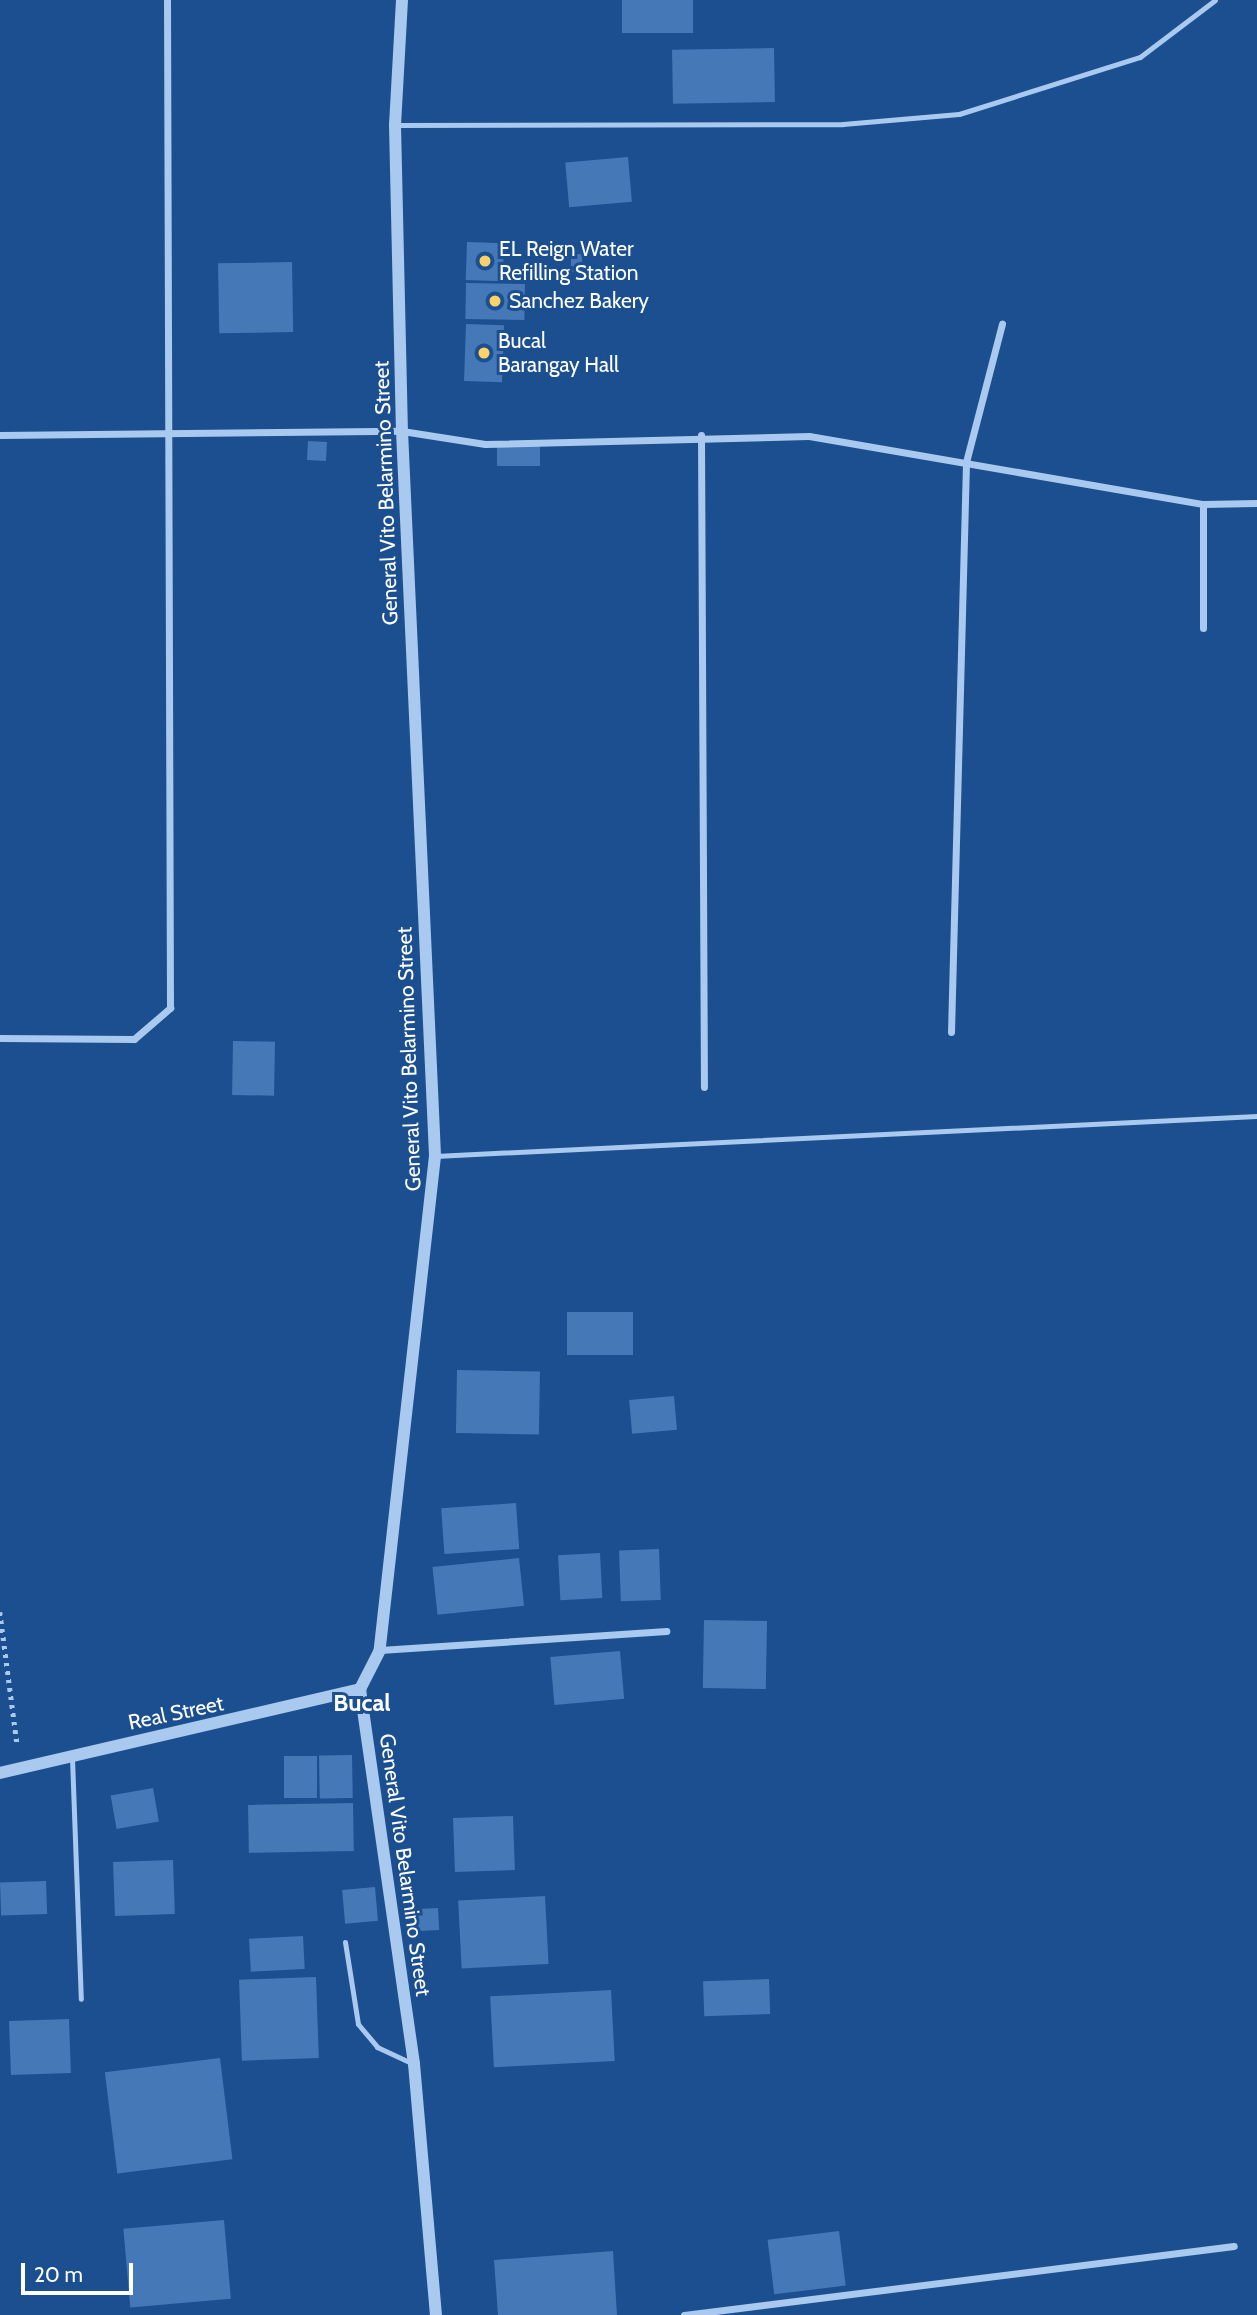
<!DOCTYPE html>
<style>
body{margin:0}
#map{position:relative;width:1257px;height:2315px;overflow:hidden;background:#1b4f8f;font-family:Cabin,sans-serif}
div>[style]{position:absolute}
.building>*{inset:0;background:#4478b7;transform-origin:0 0}
.path>*{height:4.5px;margin-top:-2.25px;transform-origin:0;background:repeating-linear-gradient(90deg,#a9c9ee 0 3.5px,transparent 0 8.5px)}
.service>*{height:5px;margin:-2.5px;padding:0 2.5px;transform-origin:2.5px;border-radius:2.5px;background:#a9c9ee}
.minor>*{height:7px;margin:-3.5px;padding:0 3.5px;transform-origin:3.5px;border-radius:3.5px;background:#a9c9ee}
.tertiary>*{height:12px;margin:-6px;padding:0 6px;transform-origin:6px;border-radius:6px;background:#a9c9ee}
.dots>*{width:19px;height:19px;translate:-50% -50%;box-sizing:border-box;border:4px solid #1b4f8f;border-radius:50%}
span{translate:-50% -50%;white-space:nowrap;text-align:center;line-height:1.15;-webkit-text-stroke:6px #1b4f8f;paint-order:stroke}
.poi-label{font-size:21px;color:#fff}
.left{translate:0 -50%;text-align:left}
.street-label{font-size:21px;color:#fff}
.quarter-label{font-size:24px;color:#fff;font-weight:700}
.scale{position:absolute;left:21px;top:2263px;width:112px;height:32px;box-sizing:border-box;border:4px solid #fff;border-top:0;padding-left:9px;font-size:21px;line-height:24px;white-space:nowrap;color:#fff;-webkit-text-stroke:5px #1b4f8f;paint-order:stroke}
</style>
<div id="map">
<div class="building">
<div style="left:622px;top:0;width:71px;height:33px"></div>
<div style="left:774px;top:48px;width:54px;height:102px;rotate:89deg"></div>
<div style="left:628px;top:157px;width:45px;height:63px;rotate:85deg"></div>
<div style="left:467px;top:242px;width:37px;height:38px;rotate:2deg"></div>
<div style="left:582px;top:254px;width:18px;height:11px;rotate:90deg"></div>
<div style="left:292px;top:262px;width:70px;height:74px;rotate:89deg"></div>
<div style="left:466px;top:283px;width:59px;height:36px;rotate:1deg"></div>
<div style="left:466px;top:324px;width:38px;height:57px;rotate:2deg"></div>
<div style="left:308px;top:441px;width:19px;height:19px;rotate:3deg"></div>
<div style="left:540px;top:445px;width:21px;height:43px;rotate:90deg"></div>
<div style="left:233px;top:1041px;width:42px;height:54px;rotate:1deg"></div>
<div style="left:567px;top:1312px;width:66px;height:43px"></div>
<div style="left:457px;top:1370px;width:83px;height:63px;rotate:1deg"></div>
<div style="left:674px;top:1396px;width:34px;height:45px;rotate:85deg"></div>
<div style="left:516px;top:1503px;width:46px;height:75px;rotate:86deg"></div>
<div style="left:659px;top:1549px;width:51px;height:40px;rotate:88deg"></div>
<div style="left:600px;top:1553px;width:45px;height:42px;rotate:87deg"></div>
<div style="left:519px;top:1558px;width:48px;height:87px;rotate:84deg"></div>
<div style="left:704px;top:1620px;width:63px;height:68px;rotate:1deg"></div>
<div style="left:620px;top:1651px;width:48px;height:70px;rotate:85deg"></div>
<div style="left:352px;top:1755px;width:43px;height:33px;rotate:89deg"></div>
<div style="left:317px;top:1756px;width:42px;height:33px;rotate:90deg"></div>
<div style="left:153px;top:1788px;width:34px;height:43px;rotate:80deg"></div>
<div style="left:353px;top:1803px;width:48px;height:105px;rotate:89deg"></div>
<div style="left:513px;top:1816px;width:54px;height:60px;rotate:88deg"></div>
<div style="left:173px;top:1860px;width:54px;height:60px;rotate:88deg"></div>
<div style="left:46px;top:1881px;width:33px;height:46px;rotate:88deg"></div>
<div style="left:375px;top:1887px;width:34px;height:33px;rotate:85deg"></div>
<div style="left:545px;top:1896px;width:68px;height:87px;rotate:87deg"></div>
<div style="left:438px;top:1908px;width:22px;height:29px;rotate:87deg"></div>
<div style="left:303px;top:1936px;width:33px;height:54px;rotate:87deg"></div>
<div style="left:316px;top:1977px;width:81px;height:77px;rotate:88deg"></div>
<div style="left:769px;top:1979px;width:35px;height:66px;rotate:88deg"></div>
<div style="left:611px;top:1990px;width:71px;height:121px;rotate:87deg"></div>
<div style="left:69px;top:2019px;width:54px;height:60px;rotate:88deg"></div>
<div style="left:220px;top:2058px;width:102px;height:116px;rotate:83deg"></div>
<div style="left:224px;top:2220px;width:79px;height:101px;rotate:85deg"></div>
<div style="left:839px;top:2231px;width:55px;height:72px;rotate:83deg"></div>
<div style="clip-path:polygon(613px 2251px,617px 2315px,498px 2315px,494px 2260px)"></div>
</div>
<div class="path">
<div style="left:0;top:1612px;width:132px;rotate:82.6deg"></div>
</div>
<div class="service">
<div style="left:395px;top:125px;width:448px;rotate:-0.1deg"></div>
<div style="left:843px;top:124px;width:116px;rotate:-4.9deg"></div>
<div style="left:959px;top:114px;width:190px;rotate:-17.5deg"></div>
<div style="left:1140px;top:57px;width:94px;rotate:-37.2deg"></div>
<div style="left:435px;top:1156px;width:823px;rotate:-2.79deg"></div>
<div style="left:72px;top:1758px;width:241px;rotate:87.9deg"></div>
<div style="left:345px;top:1942px;width:83px;rotate:81deg"></div>
<div style="left:358px;top:2024px;width:30px;rotate:50deg"></div>
<div style="left:377px;top:2047px;width:38px;rotate:25deg"></div>
</div>
<div class="minor">
<div style="left:0;top:435px;width:402px;rotate:-0.6deg"></div>
<div style="left:402px;top:431px;width:84px;rotate:8.9deg"></div>
<div style="left:485px;top:444px;width:324px;rotate:-1.4deg"></div>
<div style="left:809px;top:436px;width:400px;rotate:9.8deg"></div>
<div style="left:1203px;top:504px;width:54px;rotate:-1.1deg"></div>
<div style="left:701px;top:435px;width:652px;rotate:89.74deg"></div>
<div style="left:1203px;top:504px;width:124px;rotate:90deg"></div>
<div style="left:951px;top:1032px;width:570px;rotate:-88.49deg"></div>
<div style="left:966px;top:462px;width:143px;rotate:-75.4deg"></div>
<div style="left:0;top:1038px;width:134px;rotate:0.4deg"></div>
<div style="left:134px;top:1039px;width:48px;rotate:-40.7deg"></div>
<div style="left:170px;top:1008px;width:1008px;rotate:-90.17deg"></div>
<div style="left:380px;top:1650px;width:287px;rotate:-3.8deg"></div>
<div style="left:684px;top:2315px;width:554px;rotate:-7.15deg"></div>
</div>
<div class="tertiary">
<div style="left:402px;top:0;width:125px;rotate:93.2deg"></div>
<div style="left:395px;top:125px;width:306px;rotate:88.7deg"></div>
<div style="left:402px;top:431px;width:726px;rotate:87.39deg"></div>
<div style="left:435px;top:1156px;width:497px;rotate:96.4deg"></div>
<div style="left:380px;top:1650px;width:44px;rotate:117.1deg"></div>
<div style="left:360px;top:1689px;width:379px;rotate:81.8deg"></div>
<div style="left:414px;top:2064px;width:252px;rotate:85deg"></div>
<div style="left:0;top:1773px;width:370px;rotate:-13.1deg"></div>
</div>
<div class="dots">
<div style="left:485px;top:261px;background:#ffd166"></div>
<div style="left:495px;top:301px;background:#ffd166"></div>
<div style="left:484px;top:353px;background:#ffd166"></div>
</div>
<div class="poi-label">
<span class="left" style="left:499px;top:261px">EL Reign Water<br>Refilling Station</span>
<span class="left" style="left:509px;top:301px">Sanchez Bakery</span>
<span class="left" style="left:498px;top:353px">Bucal<br>Barangay Hall</span>
</div>
<div class="street-label">
<span style="left:386px;top:493px;rotate:-92deg">General Vito Belarmino Street</span>
<span style="left:409px;top:1059px;rotate:-92deg">General Vito Belarmino Street</span>
<span style="left:176px;top:1713px;rotate:-12deg">Real Street</span>
<span style="left:405px;top:1865px;rotate:82deg">General Vito Belarmino Street</span>
</div>
<div class="quarter-label">
<span style="left:362px;top:1703px">Bucal</span>
</div>
<div class="scale">20 m</div>
</div>
